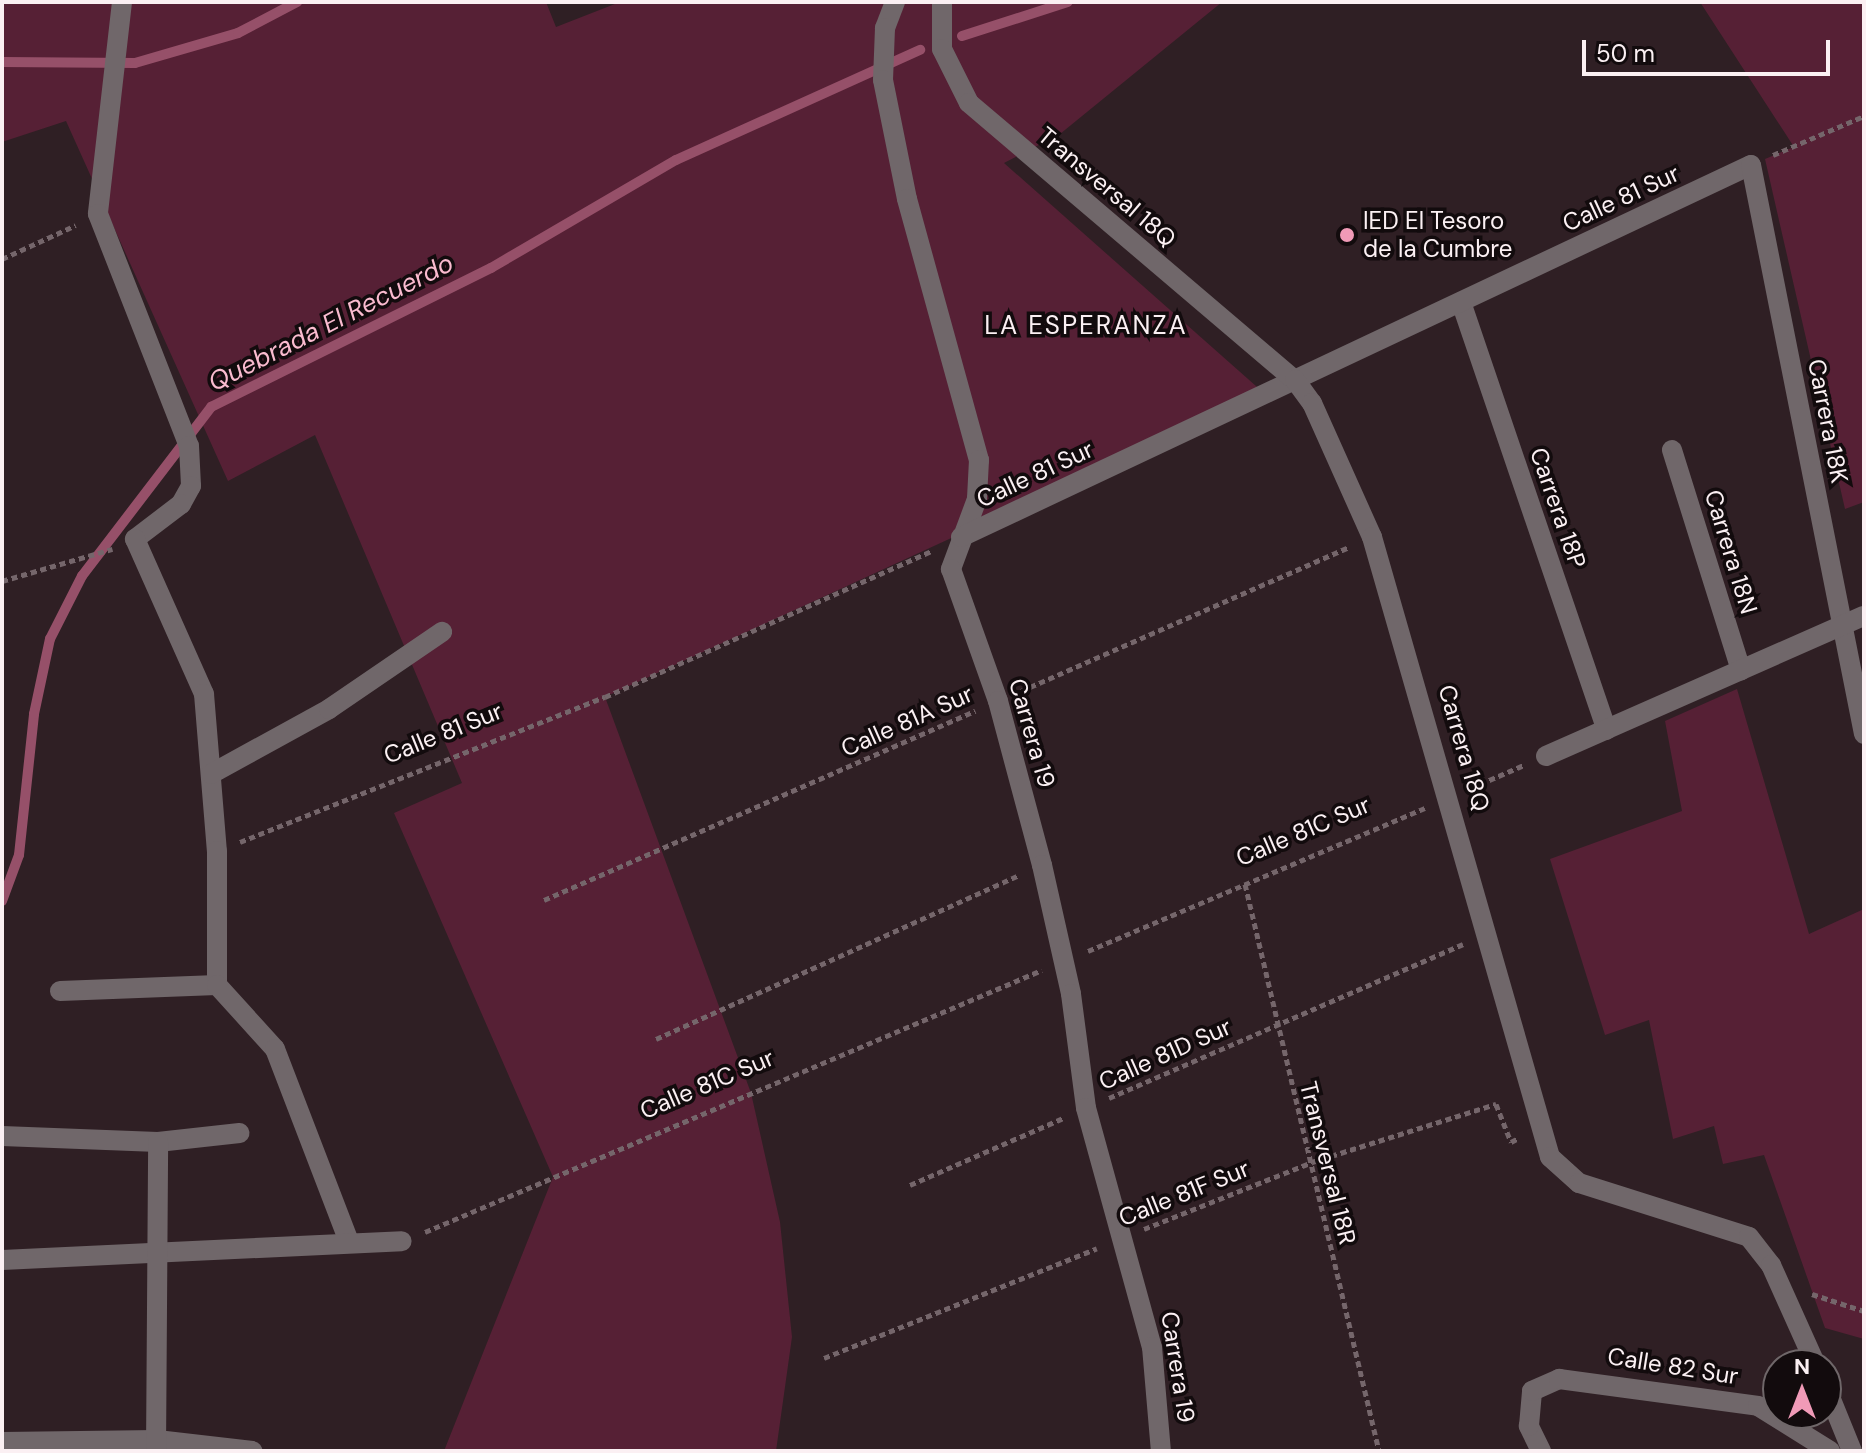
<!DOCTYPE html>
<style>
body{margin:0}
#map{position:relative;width:1866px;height:1453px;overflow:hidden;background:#2f1f24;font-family:"DM Sans",sans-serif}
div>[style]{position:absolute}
.green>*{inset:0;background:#562035}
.stream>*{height:10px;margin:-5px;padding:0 5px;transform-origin:5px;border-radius:5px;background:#965069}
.path>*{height:5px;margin-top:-2.5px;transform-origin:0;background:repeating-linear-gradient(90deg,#75666b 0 6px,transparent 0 10px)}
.minor>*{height:20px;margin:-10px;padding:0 10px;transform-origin:10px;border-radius:10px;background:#70676a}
.tertiary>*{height:20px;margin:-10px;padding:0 10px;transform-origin:10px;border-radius:10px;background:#70676a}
.dots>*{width:22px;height:22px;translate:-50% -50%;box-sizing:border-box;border:4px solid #120b0d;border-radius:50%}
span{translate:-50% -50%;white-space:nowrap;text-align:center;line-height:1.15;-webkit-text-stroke:7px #120b0d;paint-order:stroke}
.street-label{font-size:24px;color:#fbf0f3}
.poi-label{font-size:24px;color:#fbf0f3}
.left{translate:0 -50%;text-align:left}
.water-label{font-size:26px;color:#fabbcf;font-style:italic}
.neighbourhood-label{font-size:26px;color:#fbf0f3;letter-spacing:2px}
.frame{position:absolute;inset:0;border:4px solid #fbf0f3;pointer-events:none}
.north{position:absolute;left:1762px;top:1349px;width:80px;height:80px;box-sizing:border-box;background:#120b0d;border:2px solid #6f6769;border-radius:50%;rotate:0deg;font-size:22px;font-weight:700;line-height:32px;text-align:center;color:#fbf0f3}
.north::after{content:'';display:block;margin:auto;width:28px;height:36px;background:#f09ab7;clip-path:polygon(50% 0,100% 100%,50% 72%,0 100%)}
.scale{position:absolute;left:1582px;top:40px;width:248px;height:36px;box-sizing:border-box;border:4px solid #fbf0f3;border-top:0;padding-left:10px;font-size:24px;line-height:28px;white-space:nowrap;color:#fbf0f3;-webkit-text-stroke:6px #120b0d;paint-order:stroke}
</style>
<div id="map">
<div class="green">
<div style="clip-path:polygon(2px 2px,546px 2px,556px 27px,620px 2px,1222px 2px,1060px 134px,1004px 163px,1265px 394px,605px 697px,751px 1093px,780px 1222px,792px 1337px,776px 1451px,444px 1451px,553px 1177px,394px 813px,462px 783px,315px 435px,228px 481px,66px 121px,2px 142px)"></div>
<div style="clip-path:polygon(1700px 2px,1864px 2px,1864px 502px,1845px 509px,1765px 159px,1794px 147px)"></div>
<div style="clip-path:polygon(1737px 689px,1809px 934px,1864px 909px,1864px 1339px,1825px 1328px,1764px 1155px,1723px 1164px,1714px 1126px,1673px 1139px,1649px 1020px,1605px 1035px,1550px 859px,1682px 811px,1665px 721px)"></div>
</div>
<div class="stream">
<div style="left:962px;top:36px;width:111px;rotate:-17.8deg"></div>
<div style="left:2px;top:62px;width:133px;rotate:0.4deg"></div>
<div style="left:135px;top:63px;width:107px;rotate:-16.2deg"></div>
<div style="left:238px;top:33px;width:67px;rotate:-27.7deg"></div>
<div style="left:2px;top:901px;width:49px;rotate:-69.7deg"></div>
<div style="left:19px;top:855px;width:142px;rotate:-83.9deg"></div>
<div style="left:34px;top:714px;width:77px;rotate:-78deg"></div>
<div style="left:50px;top:639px;width:71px;rotate:-63.1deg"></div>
<div style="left:82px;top:576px;width:213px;rotate:-52.6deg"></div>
<div style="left:211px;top:407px;width:313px;rotate:-26.4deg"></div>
<div style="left:491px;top:268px;width:214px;rotate:-30.3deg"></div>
<div style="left:676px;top:160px;width:268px;rotate:-24.3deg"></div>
</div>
<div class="path">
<div style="left:1773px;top:155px;width:99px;rotate:-23.2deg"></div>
<div style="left:2px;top:259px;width:81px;rotate:-24.7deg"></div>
<div style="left:2px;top:581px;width:115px;rotate:-16.2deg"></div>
<div style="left:1021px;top:691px;width:358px;rotate:-23.7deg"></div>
<div style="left:1471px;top:788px;width:58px;rotate:-23.5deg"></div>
<div style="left:240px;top:842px;width:393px;rotate:-21.7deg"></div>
<div style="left:605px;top:697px;width:357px;rotate:-24.1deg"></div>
<div style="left:1245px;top:884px;width:583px;rotate:76.7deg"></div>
<div style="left:544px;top:900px;width:471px;rotate:-23.7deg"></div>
<div style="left:1088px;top:951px;width:366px;rotate:-23deg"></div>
<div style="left:656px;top:1039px;width:398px;rotate:-24.3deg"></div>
<div style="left:1109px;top:1098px;width:386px;rotate:-23.5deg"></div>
<div style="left:910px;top:1185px;width:167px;rotate:-23.6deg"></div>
<div style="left:1144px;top:1229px;width:181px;rotate:-21.7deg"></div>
<div style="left:1312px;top:1162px;width:193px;rotate:-17.5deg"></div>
<div style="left:1496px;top:1104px;width:41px;rotate:68.5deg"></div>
<div style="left:1511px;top:1142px;width:7px;rotate:-27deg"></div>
<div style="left:425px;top:1232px;width:670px;rotate:-23.01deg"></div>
<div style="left:1812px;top:1294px;width:55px;rotate:18.1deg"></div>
<div style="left:824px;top:1358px;width:294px;rotate:-21.9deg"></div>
</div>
<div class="minor">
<div style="left:122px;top:2px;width:213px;rotate:96.5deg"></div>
<div style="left:98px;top:214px;width:249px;rotate:68.6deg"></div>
<div style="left:189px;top:446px;width:40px;rotate:87.1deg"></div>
<div style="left:191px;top:486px;width:21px;rotate:119deg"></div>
<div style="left:181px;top:504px;width:58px;rotate:142.7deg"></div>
<div style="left:135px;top:539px;width:170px;rotate:66deg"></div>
<div style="left:204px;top:694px;width:158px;rotate:85.3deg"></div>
<div style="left:217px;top:851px;width:134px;rotate:90deg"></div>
<div style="left:895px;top:2px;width:28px;rotate:111deg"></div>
<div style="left:885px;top:28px;width:52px;rotate:92.2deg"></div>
<div style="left:883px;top:80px;width:121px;rotate:78.6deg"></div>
<div style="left:907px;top:199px;width:271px;rotate:74.6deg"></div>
<div style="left:979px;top:460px;width:39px;rotate:93deg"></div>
<div style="left:977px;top:499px;width:75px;rotate:110.4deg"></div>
<div style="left:951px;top:569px;width:140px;rotate:70.4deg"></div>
<div style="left:998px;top:701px;width:170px;rotate:75deg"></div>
<div style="left:1042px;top:865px;width:132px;rotate:77.3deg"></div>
<div style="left:1071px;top:994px;width:115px;rotate:82.5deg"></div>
<div style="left:1086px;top:1108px;width:248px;rotate:74.6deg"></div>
<div style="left:1152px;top:1347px;width:104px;rotate:85.1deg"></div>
<div style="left:1461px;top:302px;width:452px;rotate:71.2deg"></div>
<div style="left:1672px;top:450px;width:231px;rotate:72.6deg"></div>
<div style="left:961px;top:537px;width:873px;rotate:-25.22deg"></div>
<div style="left:1751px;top:165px;width:580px;rotate:78.77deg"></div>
<div style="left:1546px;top:756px;width:347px;rotate:-23.8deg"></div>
<div style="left:211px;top:774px;width:135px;rotate:-28.8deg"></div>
<div style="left:329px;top:709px;width:137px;rotate:-34.3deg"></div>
<div style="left:60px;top:991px;width:157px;rotate:-2.2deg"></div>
<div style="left:217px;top:985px;width:86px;rotate:47.8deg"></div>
<div style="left:275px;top:1049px;width:204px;rotate:69deg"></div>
<div style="left:2px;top:1136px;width:156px;rotate:2.2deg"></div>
<div style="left:158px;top:1142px;width:82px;rotate:-6.3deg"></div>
<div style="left:2px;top:1260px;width:400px;rotate:-2.7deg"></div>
<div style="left:2px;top:1442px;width:155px;rotate:-0.7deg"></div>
<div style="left:157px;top:1440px;width:96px;rotate:6.6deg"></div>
<div style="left:156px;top:1451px;width:309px;rotate:-89.6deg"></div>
<div style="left:1541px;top:1451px;width:28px;rotate:-116deg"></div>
<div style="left:1529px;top:1426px;width:35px;rotate:-85deg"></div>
<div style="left:1532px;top:1391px;width:30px;rotate:-24deg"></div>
<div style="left:1559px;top:1379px;width:201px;rotate:7.7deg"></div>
<div style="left:1758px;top:1406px;width:85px;rotate:32deg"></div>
</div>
<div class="tertiary">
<div style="left:942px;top:2px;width:47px;rotate:90deg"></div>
<div style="left:942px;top:49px;width:60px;rotate:63.4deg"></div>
<div style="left:969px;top:103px;width:428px;rotate:40.4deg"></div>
<div style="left:1295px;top:380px;width:29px;rotate:54deg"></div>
<div style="left:1312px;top:403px;width:147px;rotate:65.9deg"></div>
<div style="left:1372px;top:537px;width:645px;rotate:73.98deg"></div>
<div style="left:1550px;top:1157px;width:39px;rotate:42deg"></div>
<div style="left:1579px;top:1183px;width:178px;rotate:17.6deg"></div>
<div style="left:1749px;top:1237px;width:36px;rotate:52deg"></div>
<div style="left:1771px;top:1265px;width:110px;rotate:65.8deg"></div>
<div style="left:1826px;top:1387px;width:69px;rotate:67.9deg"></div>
</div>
<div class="dots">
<div style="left:1347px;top:235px;background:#f09ab7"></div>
</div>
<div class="street-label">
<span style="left:1107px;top:187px;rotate:40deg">Transversal 18Q</span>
<span style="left:1621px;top:198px;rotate:-25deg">Calle 81 Sur</span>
<span style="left:1828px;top:421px;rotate:79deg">Carrera 18K</span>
<span style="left:1035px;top:474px;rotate:-25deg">Calle 81 Sur</span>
<span style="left:1558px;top:508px;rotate:71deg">Carrera 18P</span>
<span style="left:1731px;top:552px;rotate:73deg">Carrera 18N</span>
<span style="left:907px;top:721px;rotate:-24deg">Calle 81A Sur</span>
<span style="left:443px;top:733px;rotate:-22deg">Calle 81 Sur</span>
<span style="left:1032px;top:733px;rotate:74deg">Carrera 19</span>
<span style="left:1464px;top:748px;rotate:74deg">Carrera 18Q</span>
<span style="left:1303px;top:831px;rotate:-23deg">Calle 81C Sur</span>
<span style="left:1165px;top:1054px;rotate:-24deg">Calle 81D Sur</span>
<span style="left:707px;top:1084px;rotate:-23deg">Calle 81C Sur</span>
<span style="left:1328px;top:1163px;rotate:76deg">Transversal 18R</span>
<span style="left:1184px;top:1193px;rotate:-22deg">Calle 81F Sur</span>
<span style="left:1673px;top:1366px;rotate:9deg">Calle 82 Sur</span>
<span style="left:1178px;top:1367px;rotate:81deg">Carrera 19</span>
</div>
<div class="poi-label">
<span class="left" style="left:1363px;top:235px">IED El Tesoro<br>de la Cumbre</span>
</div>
<div class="water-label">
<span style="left:331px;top:323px;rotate:-27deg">Quebrada El Recuerdo</span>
</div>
<div class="neighbourhood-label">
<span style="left:1086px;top:326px">LA ESPERANZA</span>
</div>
<div class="frame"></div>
<div class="north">N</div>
<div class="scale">50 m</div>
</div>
